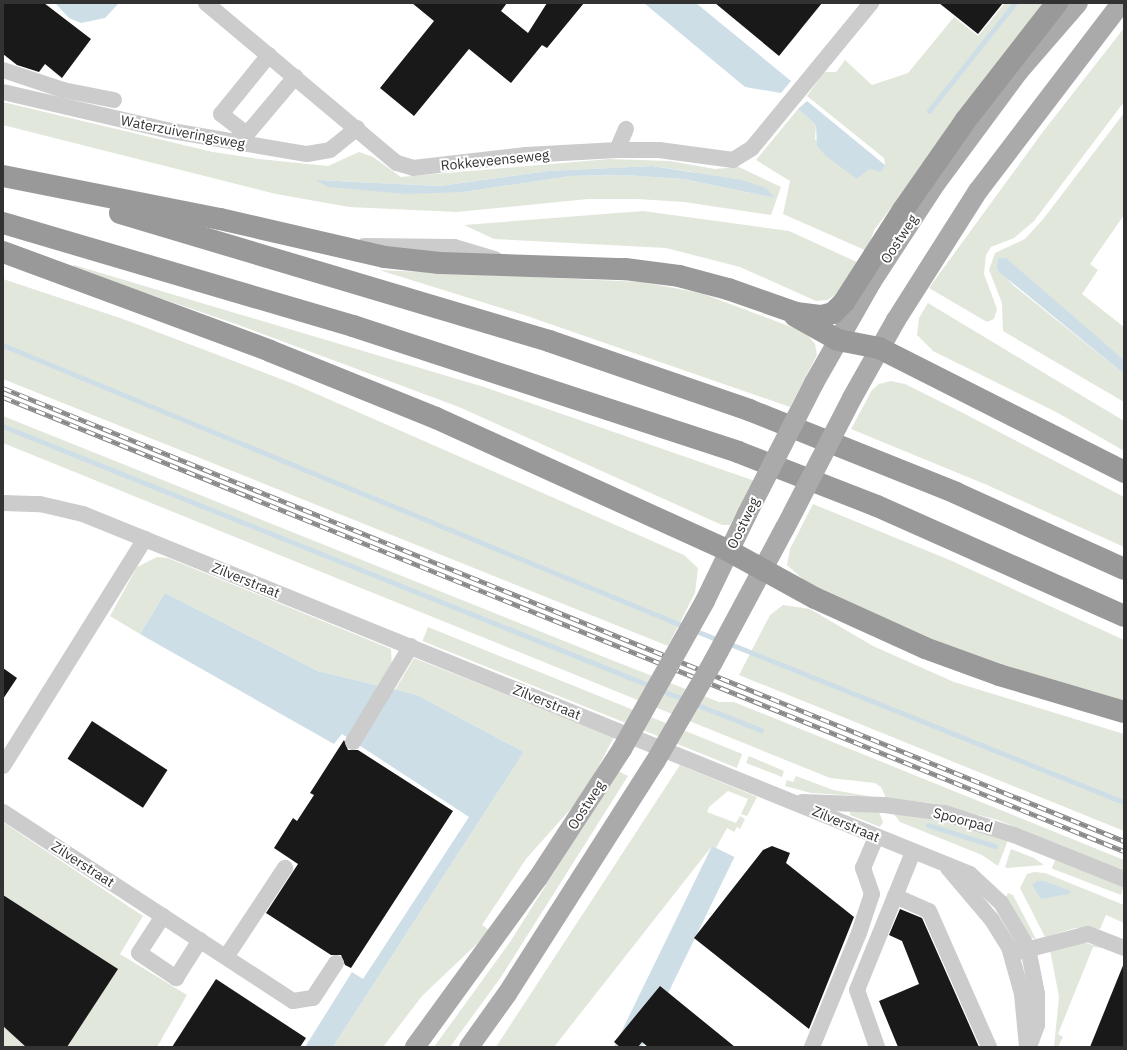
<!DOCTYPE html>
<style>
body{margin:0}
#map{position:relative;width:1127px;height:1050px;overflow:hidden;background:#fff;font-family:"IBM Plex Sans",sans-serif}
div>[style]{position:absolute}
.green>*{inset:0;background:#e2e7dc;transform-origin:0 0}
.water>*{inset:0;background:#cedee7;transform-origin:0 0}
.stream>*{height:4.5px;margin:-2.25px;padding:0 2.25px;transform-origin:2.25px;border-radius:2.25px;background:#cedee7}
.building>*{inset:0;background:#191919;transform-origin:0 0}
.minor>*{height:16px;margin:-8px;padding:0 8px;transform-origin:8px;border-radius:8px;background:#ccc}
.major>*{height:20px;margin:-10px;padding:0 10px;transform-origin:10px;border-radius:10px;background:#aaa}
.highway>*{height:22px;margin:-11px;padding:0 11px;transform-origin:11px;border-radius:11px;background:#999}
.rail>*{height:4.5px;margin-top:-2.25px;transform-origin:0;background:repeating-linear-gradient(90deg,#fff 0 9px,#878787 0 18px);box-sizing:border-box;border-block:1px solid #878787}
.major-bridge>*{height:20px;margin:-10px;padding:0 10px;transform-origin:10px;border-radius:10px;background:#aaa}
span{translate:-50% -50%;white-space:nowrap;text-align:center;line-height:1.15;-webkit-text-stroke:4px #fff;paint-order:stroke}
.street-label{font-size:14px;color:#323232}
.frame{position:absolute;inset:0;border:4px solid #323232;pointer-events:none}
</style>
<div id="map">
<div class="green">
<div style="clip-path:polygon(1005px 3px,1049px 3px,874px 230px,867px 251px,783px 214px,790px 181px,756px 160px,798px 109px,816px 125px,815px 139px,857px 179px,870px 169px,885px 165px,884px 158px,807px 96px,824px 72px,836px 72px,845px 60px,872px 85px,908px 73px,954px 17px,978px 36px)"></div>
<div style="clip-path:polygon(1124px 28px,1124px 102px,1034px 221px,1014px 238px,991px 247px,986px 255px,984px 274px,997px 309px,994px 319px,987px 322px,929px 288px,1042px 133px)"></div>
<div style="clip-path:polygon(evenodd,3px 102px,213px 152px,259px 159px,328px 166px,359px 152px,373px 157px,401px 177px,609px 159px,670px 161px,715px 169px,739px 167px,781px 187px,771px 215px,684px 202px,637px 199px,588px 199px,456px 212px,349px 207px,276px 194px,3px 125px,3px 102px,652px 166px,693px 172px,775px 198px,683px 179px,623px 175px,571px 176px,464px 192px,317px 180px,440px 186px,548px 171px,652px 166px)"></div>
<div style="clip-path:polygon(1124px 113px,1124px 215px,1090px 264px,1098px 270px,1082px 294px,1124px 327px,1124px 360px,998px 262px,996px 267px,1014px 286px,1124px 374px,1124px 402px,1003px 331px,1002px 303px,989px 270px,995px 253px,1025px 239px,1044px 218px)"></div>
<div style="clip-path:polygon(643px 211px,789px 231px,859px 263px,835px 295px,827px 300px,816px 301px,740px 267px,666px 248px,494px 239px,464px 225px)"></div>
<div style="clip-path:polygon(74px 265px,484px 387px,755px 481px,730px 525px,722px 525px,459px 407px,236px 324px,72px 268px)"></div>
<div style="clip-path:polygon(379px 270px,642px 282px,701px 293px,805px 332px,815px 344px,817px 355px,790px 407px,524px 315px)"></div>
<div style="clip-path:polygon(3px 279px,123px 319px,294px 384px,684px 555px,698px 568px,695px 593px,668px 646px,3px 379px)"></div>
<div style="clip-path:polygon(928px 303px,1124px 421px,1124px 451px,1058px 413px,933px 351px,917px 335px,919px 318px)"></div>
<div style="clip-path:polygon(891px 381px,905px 384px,963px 413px,1124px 497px,1124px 547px,987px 485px,851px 429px,872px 390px,879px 384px)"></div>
<div style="clip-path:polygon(3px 416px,614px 661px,719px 702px,734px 702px,1124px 860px,1124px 871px,998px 820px,932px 803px,886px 798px,881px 787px,875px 783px,830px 778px,3px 443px)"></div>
<div style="clip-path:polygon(813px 504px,952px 561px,1124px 640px,1124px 702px,988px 661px,912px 631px,805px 581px,787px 565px,790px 549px)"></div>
<div style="clip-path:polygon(157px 557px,168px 558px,391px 649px,392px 668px,380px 686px,318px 671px,165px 593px,140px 634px,110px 616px,137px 567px)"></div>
<div style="clip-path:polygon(783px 605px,810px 609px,873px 646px,954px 682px,1124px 734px,1124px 831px,739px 675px,770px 615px)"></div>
<div style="left:428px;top:627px;width:339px;height:15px;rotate:22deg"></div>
<div style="clip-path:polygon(414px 658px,614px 737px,584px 794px,526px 859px,482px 925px,489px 930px,483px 938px,422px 996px,383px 1047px,333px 1047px,524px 752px,417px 695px,395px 690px)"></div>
<div style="clip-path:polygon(749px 756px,784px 771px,782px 777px,746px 763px)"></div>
<div style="clip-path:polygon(680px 765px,757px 797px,747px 816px,741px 814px,748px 799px,728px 791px,709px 807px,707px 812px,736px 823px,740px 816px,745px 819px,740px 829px,737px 827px,734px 832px,727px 828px,716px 848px,712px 846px,554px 1047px,496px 1047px)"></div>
<div style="clip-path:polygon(618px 771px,628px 776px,501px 977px,450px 1047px,434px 1047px,510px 942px)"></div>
<div style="clip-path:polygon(796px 776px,833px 790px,874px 797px,811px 793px,785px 786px,787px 780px,793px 782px)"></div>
<div style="clip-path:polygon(850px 812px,879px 812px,883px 822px,880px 827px,850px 815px)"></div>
<div style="clip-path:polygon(893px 813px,945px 821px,1008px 840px,998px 866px,982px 855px,900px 822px)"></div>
<div style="clip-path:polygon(3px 822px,143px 916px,120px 954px,187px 995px,157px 1047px,3px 1047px)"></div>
<div style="clip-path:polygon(1011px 849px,1034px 858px,1044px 865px,1007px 868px,1005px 867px)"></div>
<div style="left:1055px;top:860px;width:74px;height:9px;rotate:21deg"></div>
<div style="clip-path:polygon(1034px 872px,1045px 873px,1124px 905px,1124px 923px,1106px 915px,1100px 929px,1075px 928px,1045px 937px,1020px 888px,1027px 874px)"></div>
<div style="clip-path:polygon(1008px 893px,1013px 895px,1036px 939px,1029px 937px,1005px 899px)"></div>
<div style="clip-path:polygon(1082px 942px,1104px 948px,1093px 947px,1058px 1034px,1063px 1037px,1058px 1047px,1054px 1047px,1059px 997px,1050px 950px)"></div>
</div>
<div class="water">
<div style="clip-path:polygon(55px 3px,119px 3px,105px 18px,81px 23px,69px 18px)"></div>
<div style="clip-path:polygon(644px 3px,696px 3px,791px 81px,781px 93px,745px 87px)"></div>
<div style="clip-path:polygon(807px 101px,885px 165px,881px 172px,870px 169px,857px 179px,826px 156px,817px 146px,816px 125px,798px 109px)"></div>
<div style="clip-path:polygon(652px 166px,742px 180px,766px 188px,775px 198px,683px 179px,623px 175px,571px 176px,464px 192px,407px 194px,328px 187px,316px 180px,440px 186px,548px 171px)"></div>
<div style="clip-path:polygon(999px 258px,1006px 258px,1124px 360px,1124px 374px,999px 272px,996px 267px)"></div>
<div style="clip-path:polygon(165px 593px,318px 671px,417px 695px,524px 752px,333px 1047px,305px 1047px,352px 972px,363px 979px,469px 817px,342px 734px,334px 744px,140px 634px)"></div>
<div style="left:712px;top:846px;width:25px;height:256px;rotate:26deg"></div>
<div style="clip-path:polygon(1037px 881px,1044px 881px,1071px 891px,1069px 894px,1041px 899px,1032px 885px)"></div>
</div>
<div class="stream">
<div style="left:929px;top:111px;width:138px;rotate:-51.5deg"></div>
<div style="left:3px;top:345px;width:739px;rotate:22.43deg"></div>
<div style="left:3px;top:426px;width:698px;rotate:21.86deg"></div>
<div style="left:694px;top:630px;width:27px;rotate:22deg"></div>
<div style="left:728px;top:643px;width:427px;rotate:21.9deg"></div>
<div style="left:660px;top:690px;width:28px;rotate:21deg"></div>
<div style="left:695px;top:704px;width:71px;rotate:21.5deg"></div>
<div style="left:928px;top:825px;width:70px;rotate:17.4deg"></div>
</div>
<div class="building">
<div style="clip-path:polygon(3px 3px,44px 3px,91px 39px,62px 78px,45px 64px,39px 72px,17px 65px,3px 54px)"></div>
<div style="clip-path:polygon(412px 3px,507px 3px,501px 11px,528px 33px,547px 3px,584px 3px,547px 48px,542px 45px,511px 83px,469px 49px,414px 116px,380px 88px,434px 21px)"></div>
<div style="clip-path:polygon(715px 3px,822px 3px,779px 56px)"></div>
<div style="clip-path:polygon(939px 3px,1003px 3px,978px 34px)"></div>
<div style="clip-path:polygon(3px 668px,17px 678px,3px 699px)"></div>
<div style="left:92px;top:721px;width:90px;height:45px;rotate:33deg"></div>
<div style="clip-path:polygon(344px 740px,348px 750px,358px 750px,453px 811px,351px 968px,345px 965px,341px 955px,331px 955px,266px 913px,298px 864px,274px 848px,293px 818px,297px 821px,314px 795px,310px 793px)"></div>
<div style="clip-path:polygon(772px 846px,790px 853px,786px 863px,854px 917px,809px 1029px,694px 938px,763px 850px)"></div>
<div style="clip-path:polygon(3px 895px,118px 969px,67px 1047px,26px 1047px,3px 1026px)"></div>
<div style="clip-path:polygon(900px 909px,922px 918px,979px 1047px,898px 1047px,879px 1001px,919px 984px,902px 941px,889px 935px)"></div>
<div style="clip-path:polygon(1124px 963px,1124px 1047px,1090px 1047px)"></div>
<div style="clip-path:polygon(216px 979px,306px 1038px,300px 1047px,172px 1047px)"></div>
<div style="clip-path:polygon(660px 986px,735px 1047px,648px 1047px,642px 1042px,638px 1047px,620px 1047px,614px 1042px)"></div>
</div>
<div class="minor">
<div style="left:206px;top:3px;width:249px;rotate:40deg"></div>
<div style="left:397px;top:163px;width:17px;rotate:17deg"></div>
<div style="left:413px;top:168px;width:114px;rotate:-6.6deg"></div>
<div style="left:526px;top:155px;width:91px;rotate:-3.1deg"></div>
<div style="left:617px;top:150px;width:42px"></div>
<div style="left:659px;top:150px;width:75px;rotate:7.7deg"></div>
<div style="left:733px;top:160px;width:22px;rotate:-32deg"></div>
<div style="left:752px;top:148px;width:188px;rotate:-50.6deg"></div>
<div style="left:269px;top:55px;width:76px;rotate:129.1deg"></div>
<div style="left:221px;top:114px;width:33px;rotate:38deg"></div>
<div style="left:247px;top:134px;width:75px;rotate:-49.9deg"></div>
<div style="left:3px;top:70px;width:63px;rotate:18.4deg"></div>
<div style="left:63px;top:90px;width:52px;rotate:11.1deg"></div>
<div style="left:3px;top:92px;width:167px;rotate:13.1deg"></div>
<div style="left:166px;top:130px;width:143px;rotate:9.7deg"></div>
<div style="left:307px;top:154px;width:23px;rotate:-10deg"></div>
<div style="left:330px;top:150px;width:35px;rotate:-39deg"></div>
<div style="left:617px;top:150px;width:23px;rotate:-67deg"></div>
<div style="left:364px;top:246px;width:90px;rotate:0.6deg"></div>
<div style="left:454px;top:247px;width:43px;rotate:16.3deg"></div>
<div style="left:3px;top:503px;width:37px;rotate:2deg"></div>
<div style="left:40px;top:504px;width:44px;rotate:13.1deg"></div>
<div style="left:83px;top:514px;width:957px;rotate:22.09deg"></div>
<div style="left:970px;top:874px;width:42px;rotate:43.1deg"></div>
<div style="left:1001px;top:903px;width:52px;rotate:59deg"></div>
<div style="left:1028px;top:948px;width:47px;rotate:78.9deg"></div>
<div style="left:1037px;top:994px;width:31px;rotate:90deg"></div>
<div style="left:1037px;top:1025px;width:23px;rotate:110deg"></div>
<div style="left:353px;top:742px;width:112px;rotate:-58.9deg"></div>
<div style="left:3px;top:766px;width:268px;rotate:-58deg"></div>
<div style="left:802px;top:802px;width:82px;rotate:2.1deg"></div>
<div style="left:884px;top:805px;width:61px;rotate:7.6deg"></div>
<div style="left:944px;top:813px;width:73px;rotate:17.4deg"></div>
<div style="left:1014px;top:835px;width:118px;rotate:21.8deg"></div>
<div style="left:3px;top:812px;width:346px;rotate:33.1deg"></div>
<div style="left:293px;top:1001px;width:20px;rotate:-9deg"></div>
<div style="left:313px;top:998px;width:42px;rotate:-56.7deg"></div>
<div style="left:948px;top:868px;width:68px;rotate:49.8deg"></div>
<div style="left:992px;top:920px;width:32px;rotate:58deg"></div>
<div style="left:1009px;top:947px;width:49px;rotate:74.5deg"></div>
<div style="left:1022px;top:994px;width:53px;rotate:84.6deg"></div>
<div style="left:895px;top:896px;width:37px;rotate:24deg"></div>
<div style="left:929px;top:911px;width:149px;rotate:66.2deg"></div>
<div style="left:163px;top:916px;width:44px;rotate:123deg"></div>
<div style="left:139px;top:953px;width:45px;rotate:34deg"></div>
<div style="left:176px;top:978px;width:45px;rotate:-57.7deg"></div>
<div style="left:1018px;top:952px;width:72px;rotate:-14.4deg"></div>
<div style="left:1088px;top:934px;width:39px;rotate:21deg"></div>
<div style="left:226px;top:957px;width:107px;rotate:-56.5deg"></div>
<div style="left:812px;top:1047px;width:123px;rotate:-67.6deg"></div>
<div style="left:859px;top:933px;width:41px;rotate:-71.6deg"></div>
<div style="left:872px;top:894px;width:28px;rotate:-109deg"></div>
<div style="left:863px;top:868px;width:33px;rotate:-67deg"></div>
<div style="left:877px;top:1047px;width:60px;rotate:-109.3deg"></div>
<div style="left:857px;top:990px;width:149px;rotate:-67.9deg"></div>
</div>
<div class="major">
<div style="left:814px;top:383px;width:117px;rotate:-60.4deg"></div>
<div style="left:872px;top:281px;width:117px;rotate:-56.9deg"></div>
<div style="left:936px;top:183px;width:139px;rotate:-53.5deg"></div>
<div style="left:1019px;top:71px;width:90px;rotate:-49.1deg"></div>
<div style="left:852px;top:398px;width:90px;rotate:-60.6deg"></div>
<div style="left:896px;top:320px;width:153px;rotate:-57.6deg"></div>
<div style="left:978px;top:191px;width:236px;rotate:-52.7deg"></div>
<div style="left:705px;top:601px;width:97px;rotate:-64.2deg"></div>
<div style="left:713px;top:662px;width:152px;rotate:-61.8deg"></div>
<div style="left:415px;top:1047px;width:209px;rotate:-54deg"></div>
<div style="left:538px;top:878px;width:154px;rotate:-56.9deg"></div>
<div style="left:469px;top:1047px;width:65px;rotate:-54.4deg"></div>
<div style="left:507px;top:994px;width:275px;rotate:-57.5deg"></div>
</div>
<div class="highway">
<div style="left:3px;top:176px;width:221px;rotate:11.2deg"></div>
<div style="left:220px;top:219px;width:169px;rotate:13deg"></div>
<div style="left:385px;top:257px;width:55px;rotate:6.2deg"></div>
<div style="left:440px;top:263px;width:185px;rotate:1.9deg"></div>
<div style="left:625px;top:269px;width:54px;rotate:7.4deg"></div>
<div style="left:679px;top:276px;width:51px;rotate:14.9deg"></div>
<div style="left:728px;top:289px;width:72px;rotate:19.4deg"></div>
<div style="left:796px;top:313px;width:26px;rotate:7deg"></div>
<div style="left:822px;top:316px;width:11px;rotate:-15deg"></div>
<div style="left:833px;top:313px;width:16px;rotate:-45deg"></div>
<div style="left:844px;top:302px;width:109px;rotate:-57.3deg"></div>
<div style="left:903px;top:210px;width:108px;rotate:-55.1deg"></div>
<div style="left:965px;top:121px;width:150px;rotate:-52.1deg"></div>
<div style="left:120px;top:213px;width:448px;rotate:16.6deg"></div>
<div style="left:549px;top:341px;width:212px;rotate:19deg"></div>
<div style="left:749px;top:410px;width:223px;rotate:21.8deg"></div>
<div style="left:956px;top:493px;width:184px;rotate:24.3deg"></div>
<div style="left:3px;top:223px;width:365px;rotate:16.4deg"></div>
<div style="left:353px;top:326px;width:405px;rotate:18.1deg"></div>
<div style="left:738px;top:452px;width:149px;rotate:21.2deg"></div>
<div style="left:877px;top:506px;width:270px;rotate:24deg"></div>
<div style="left:3px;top:252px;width:285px;rotate:20.3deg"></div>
<div style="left:270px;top:351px;width:179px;rotate:22deg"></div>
<div style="left:436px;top:418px;width:322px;rotate:24.4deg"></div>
<div style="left:729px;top:551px;width:98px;rotate:28.7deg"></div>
<div style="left:815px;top:598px;width:121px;rotate:24.4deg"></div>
<div style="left:925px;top:648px;width:79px;rotate:20deg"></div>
<div style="left:999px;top:675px;width:130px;rotate:16.5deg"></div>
<div style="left:795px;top:316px;width:49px;rotate:29.2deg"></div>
<div style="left:838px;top:340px;width:42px;rotate:11deg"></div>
<div style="left:879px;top:348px;width:275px;rotate:26.8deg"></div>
</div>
<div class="rail">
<div style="left:3px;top:388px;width:1209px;rotate:22deg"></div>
<div style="left:3px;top:397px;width:1209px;rotate:22.05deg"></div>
</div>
<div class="major-bridge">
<div style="left:747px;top:514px;width:147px;rotate:-62.9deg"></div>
<div style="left:785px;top:528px;width:146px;rotate:-62.7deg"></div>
<div style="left:622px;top:749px;width:170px;rotate:-60.7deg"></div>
<div style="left:655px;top:762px;width:116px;rotate:-59.9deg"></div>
</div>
<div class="street-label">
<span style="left:183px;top:132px;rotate:11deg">Waterzuiveringsweg</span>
<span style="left:495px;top:160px;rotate:-6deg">Rokkeveenseweg</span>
<span style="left:899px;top:239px;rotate:-57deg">Oostweg</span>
<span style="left:743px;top:523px;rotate:-64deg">Oostweg</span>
<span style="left:246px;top:580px;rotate:22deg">Zilverstraat</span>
<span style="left:547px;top:702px;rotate:22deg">Zilverstraat</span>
<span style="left:586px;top:805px;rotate:-57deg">Oostweg</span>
<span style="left:963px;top:820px;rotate:15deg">Spoorpad</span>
<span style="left:846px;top:824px;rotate:23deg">Zilverstraat</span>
<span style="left:83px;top:864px;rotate:33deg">Zilverstraat</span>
</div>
<div class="frame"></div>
</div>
